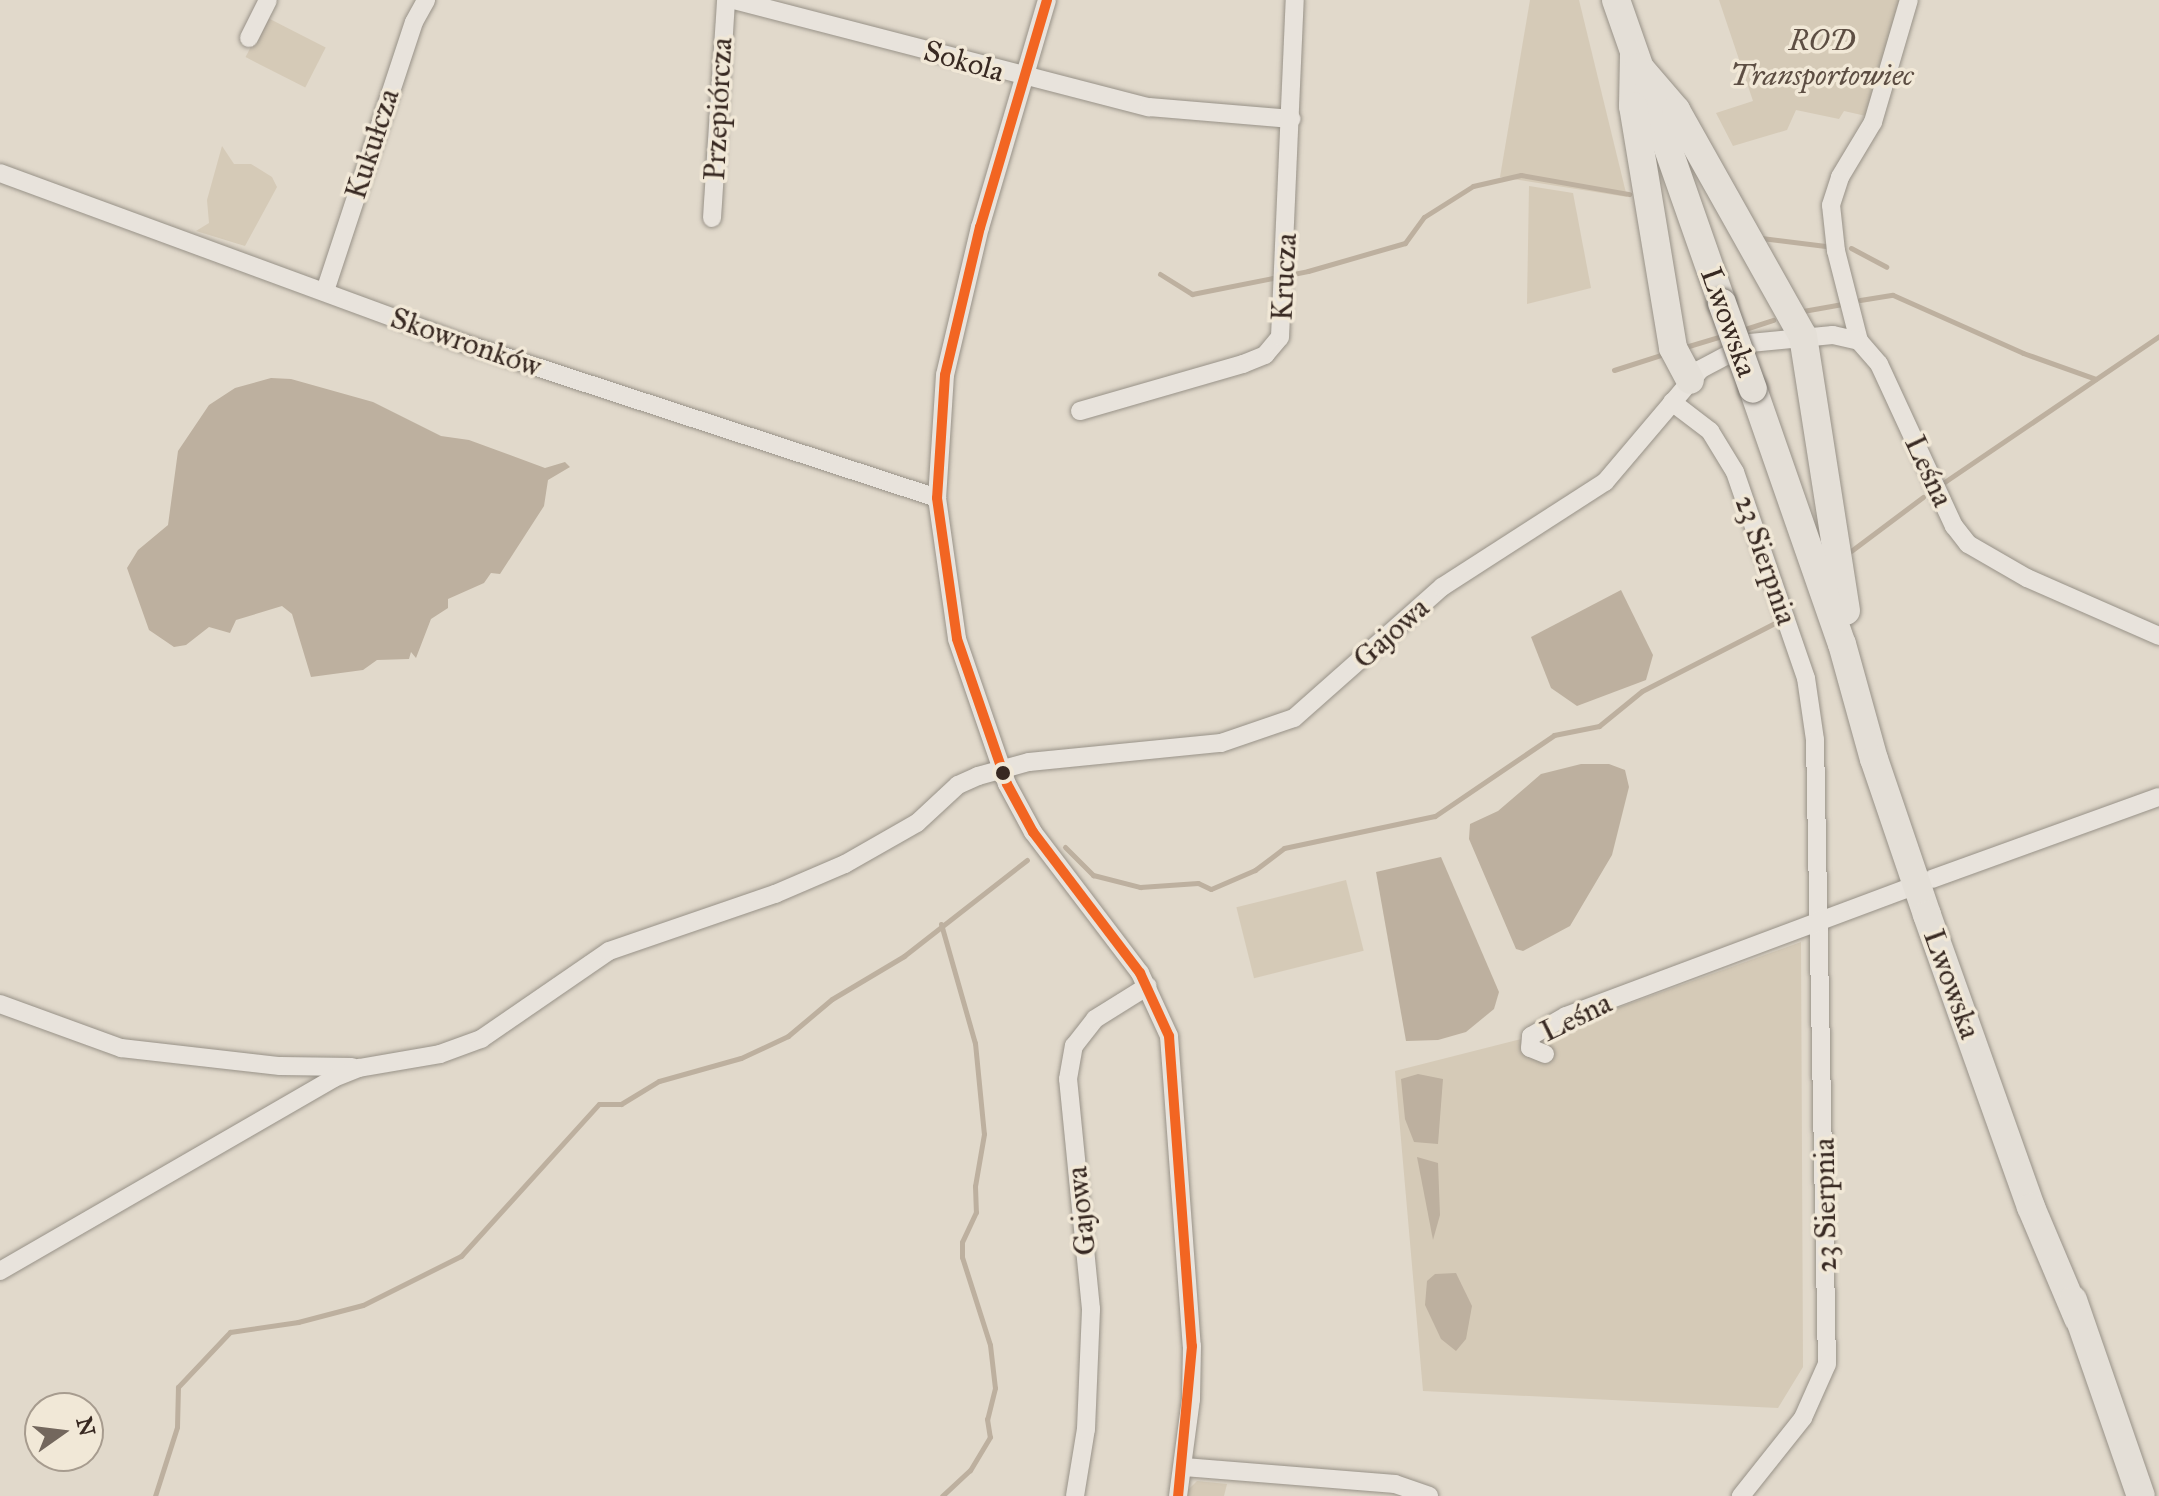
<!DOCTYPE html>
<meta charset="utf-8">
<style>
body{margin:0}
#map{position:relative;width:2159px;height:1496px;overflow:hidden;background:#e1d9cb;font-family:"IM FELL Great Primer",serif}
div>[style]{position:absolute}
.green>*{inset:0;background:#d5cab7;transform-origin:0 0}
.water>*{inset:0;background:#bdb09f}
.stream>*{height:5px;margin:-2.5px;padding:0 2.5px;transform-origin:2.5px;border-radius:2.5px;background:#bdb09f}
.roads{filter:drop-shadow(0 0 2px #989288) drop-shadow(0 0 2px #989288)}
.street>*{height:18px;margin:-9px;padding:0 9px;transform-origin:9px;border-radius:9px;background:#e8e3dc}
.primary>*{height:28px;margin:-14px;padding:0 14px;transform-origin:14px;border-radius:14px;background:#e4dfd7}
.bridges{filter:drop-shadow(0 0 2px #807a72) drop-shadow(0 0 2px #807a72)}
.primary-bridge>*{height:28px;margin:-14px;padding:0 14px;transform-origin:14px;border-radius:14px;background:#e4dfd7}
.bus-1>*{height:10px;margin:-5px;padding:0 5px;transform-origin:5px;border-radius:5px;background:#f26522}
.dots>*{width:22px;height:22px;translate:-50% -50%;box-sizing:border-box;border:4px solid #f1e8d7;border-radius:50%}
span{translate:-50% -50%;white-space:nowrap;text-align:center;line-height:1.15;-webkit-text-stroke:7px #f1e8d7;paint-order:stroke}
.park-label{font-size:30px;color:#5d4e43;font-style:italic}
.street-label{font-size:30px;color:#382922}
.north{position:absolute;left:24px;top:1392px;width:80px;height:80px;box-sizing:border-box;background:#f1e8d7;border:2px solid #a79c8f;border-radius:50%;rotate:76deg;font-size:22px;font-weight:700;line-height:32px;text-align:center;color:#382922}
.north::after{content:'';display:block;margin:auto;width:28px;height:36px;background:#73675d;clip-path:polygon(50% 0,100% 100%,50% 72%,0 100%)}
</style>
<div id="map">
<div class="green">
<div style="clip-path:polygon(1530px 0,1579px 0,1627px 197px,1500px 177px)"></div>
<div style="clip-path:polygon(1719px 0,1903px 0,1866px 116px,1844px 111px,1839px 119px,1796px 110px,1787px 130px,1733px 146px,1716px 113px,1753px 101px)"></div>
<div style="left:266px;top:17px;width:67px;height:45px;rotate:27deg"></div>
<div style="clip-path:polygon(222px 146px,234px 164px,251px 164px,272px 177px,277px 187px,245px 246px,196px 231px,209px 223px,207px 200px)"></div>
<div style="clip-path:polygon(1529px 186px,1573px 193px,1591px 288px,1527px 304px)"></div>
<div style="left:1346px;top:880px;width:73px;height:113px;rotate:76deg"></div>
<div style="clip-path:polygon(1801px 942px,1803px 1367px,1778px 1408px,1423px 1391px,1395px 1071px,1556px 1030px)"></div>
<div style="clip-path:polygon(1197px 1481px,1227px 1484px,1224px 1496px,1182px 1496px)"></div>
</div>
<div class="water">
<div style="clip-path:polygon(271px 378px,291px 379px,373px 402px,441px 436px,469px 440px,545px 468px,565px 462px,570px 467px,548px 480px,544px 506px,500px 574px,491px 573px,484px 583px,448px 599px,448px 608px,431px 619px,416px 658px,411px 652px,409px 659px,377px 660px,363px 670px,311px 677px,292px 614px,282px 606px,236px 620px,230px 633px,209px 627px,186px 645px,174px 647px,149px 630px,127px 568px,138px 550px,168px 525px,178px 451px,209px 405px,235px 388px)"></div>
<div style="clip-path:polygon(1621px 590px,1653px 655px,1646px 680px,1577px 706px,1551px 688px,1531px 637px)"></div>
<div style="clip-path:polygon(1581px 764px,1609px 764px,1625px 770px,1629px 787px,1612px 855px,1570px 926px,1523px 951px,1516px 949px,1469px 839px,1470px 824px,1498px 811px,1541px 774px)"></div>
<div style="clip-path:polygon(1441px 857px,1499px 992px,1494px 1009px,1466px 1032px,1438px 1040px,1406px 1041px,1376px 872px)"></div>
<div style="clip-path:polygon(1418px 1074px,1443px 1079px,1438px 1144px,1414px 1142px,1405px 1119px,1401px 1079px)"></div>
<div style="clip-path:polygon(1417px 1157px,1438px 1163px,1440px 1215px,1433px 1240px)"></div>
<div style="clip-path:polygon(1456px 1273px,1472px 1306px,1466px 1339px,1456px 1351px,1441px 1339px,1425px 1305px,1427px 1281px,1435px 1274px)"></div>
</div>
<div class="stream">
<div style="left:1761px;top:238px;width:65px;rotate:7deg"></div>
<div style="left:1851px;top:248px;width:40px;rotate:28deg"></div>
<div style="left:1160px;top:274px;width:38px;rotate:32deg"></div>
<div style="left:1192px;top:294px;width:118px;rotate:-11.2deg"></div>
<div style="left:1308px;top:271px;width:101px;rotate:-16.1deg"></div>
<div style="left:1405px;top:243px;width:32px;rotate:-54deg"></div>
<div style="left:1424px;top:217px;width:58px;rotate:-32.3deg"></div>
<div style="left:1473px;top:186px;width:49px;rotate:-12.9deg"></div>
<div style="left:1521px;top:175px;width:110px;rotate:10deg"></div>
<div style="left:1860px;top:300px;width:33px;rotate:-9deg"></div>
<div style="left:1893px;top:295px;width:142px;rotate:24deg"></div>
<div style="left:2023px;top:353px;width:77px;rotate:19.6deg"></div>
<div style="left:1803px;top:311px;width:40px;rotate:-10deg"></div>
<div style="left:1739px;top:331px;width:36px;rotate:-18deg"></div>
<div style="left:1682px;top:348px;width:42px;rotate:-16.7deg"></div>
<div style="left:1614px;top:370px;width:52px;rotate:-17.7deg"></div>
<div style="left:1943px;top:483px;width:261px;rotate:-34.2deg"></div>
<div style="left:1851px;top:551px;width:90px;rotate:-36.9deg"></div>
<div style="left:1065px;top:847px;width:40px;rotate:45deg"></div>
<div style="left:1093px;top:875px;width:49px;rotate:14.3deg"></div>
<div style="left:1140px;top:887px;width:58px;rotate:-3.9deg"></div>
<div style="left:1198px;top:883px;width:14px;rotate:25deg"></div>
<div style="left:1211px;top:889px;width:48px;rotate:-23.4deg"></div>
<div style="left:1255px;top:870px;width:36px;rotate:-37deg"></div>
<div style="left:1284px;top:848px;width:154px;rotate:-12deg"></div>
<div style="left:1435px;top:816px;width:144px;rotate:-34.2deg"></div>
<div style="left:1554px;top:735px;width:46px;rotate:-11.3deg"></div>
<div style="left:1599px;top:726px;width:55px;rotate:-39.1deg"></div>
<div style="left:1642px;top:691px;width:147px;rotate:-27.1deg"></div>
<div style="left:941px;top:924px;width:124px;rotate:74.1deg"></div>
<div style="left:975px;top:1043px;width:91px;rotate:84.4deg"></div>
<div style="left:984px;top:1134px;width:53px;rotate:99.8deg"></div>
<div style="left:975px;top:1186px;width:26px;rotate:88deg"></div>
<div style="left:976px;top:1212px;width:33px;rotate:115deg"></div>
<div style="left:962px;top:1242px;width:15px;rotate:90deg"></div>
<div style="left:962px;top:1257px;width:92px;rotate:72.3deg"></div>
<div style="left:990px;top:1345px;width:43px;rotate:83.4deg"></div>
<div style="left:995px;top:1388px;width:32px;rotate:104deg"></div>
<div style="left:987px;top:1419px;width:18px;rotate:81deg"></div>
<div style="left:990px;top:1437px;width:39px;rotate:121deg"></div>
<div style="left:970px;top:1470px;width:38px;rotate:137deg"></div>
<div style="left:155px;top:1496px;width:72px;rotate:-72.3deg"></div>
<div style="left:177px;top:1427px;width:40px;rotate:-88.6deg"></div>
<div style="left:178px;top:1387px;width:76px;rotate:-46.6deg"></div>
<div style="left:230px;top:1332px;width:69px;rotate:-8.4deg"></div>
<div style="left:298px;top:1322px;width:67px;rotate:-14.7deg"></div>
<div style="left:363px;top:1305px;width:110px;rotate:-26.6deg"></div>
<div style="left:461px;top:1256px;width:205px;rotate:-47.8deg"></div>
<div style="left:599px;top:1104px;width:22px"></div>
<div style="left:621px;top:1104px;width:44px;rotate:-31.2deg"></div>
<div style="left:659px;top:1081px;width:85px;rotate:-15.7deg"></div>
<div style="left:741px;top:1058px;width:52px;rotate:-25.1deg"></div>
<div style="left:788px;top:1036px;width:57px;rotate:-40.1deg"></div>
<div style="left:832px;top:999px;width:84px;rotate:-30.8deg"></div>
<div style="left:904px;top:956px;width:156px;rotate:-38deg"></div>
</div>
<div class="roads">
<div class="street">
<div style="left:734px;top:0;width:429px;rotate:14.5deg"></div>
<div style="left:1149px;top:107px;width:143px;rotate:4.8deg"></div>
<div style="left:1047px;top:0;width:237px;rotate:106.4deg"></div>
<div style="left:980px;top:227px;width:152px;rotate:103.3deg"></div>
<div style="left:945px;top:375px;width:123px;rotate:93.7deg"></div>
<div style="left:937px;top:498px;width:142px;rotate:81.9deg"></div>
<div style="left:957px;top:639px;width:153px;rotate:71deg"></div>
<div style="left:1007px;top:784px;width:55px;rotate:61.6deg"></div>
<div style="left:1033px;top:832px;width:177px;rotate:52.8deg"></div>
<div style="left:1140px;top:973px;width:69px;rotate:65.3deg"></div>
<div style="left:1169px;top:1036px;width:311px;rotate:85.8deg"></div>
<div style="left:1192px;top:1346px;width:53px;rotate:91.1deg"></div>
<div style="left:1191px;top:1399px;width:98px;rotate:97.6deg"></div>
<div style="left:249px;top:38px;width:42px;rotate:-63.4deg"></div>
<div style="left:0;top:173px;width:487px;rotate:20.2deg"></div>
<div style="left:457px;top:341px;width:505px;rotate:18.11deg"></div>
<div style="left:712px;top:218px;width:218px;rotate:-86.3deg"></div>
<div style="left:325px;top:291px;width:283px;rotate:-71.7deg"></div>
<div style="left:414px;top:22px;width:25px;rotate:-61deg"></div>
<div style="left:1859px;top:341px;width:93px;rotate:-104.3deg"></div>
<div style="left:1836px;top:251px;width:46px;rotate:-96.2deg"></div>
<div style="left:1831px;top:205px;width:29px;rotate:-72deg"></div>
<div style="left:1840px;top:177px;width:64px;rotate:-59deg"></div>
<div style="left:1873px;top:122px;width:127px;rotate:-73.6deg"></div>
<div style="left:1672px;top:402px;width:48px;rotate:37.3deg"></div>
<div style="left:1710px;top:431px;width:48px;rotate:58.6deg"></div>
<div style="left:1735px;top:472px;width:218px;rotate:71deg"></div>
<div style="left:1806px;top:678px;width:63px;rotate:81.7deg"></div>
<div style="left:1815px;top:740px;width:624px;rotate:88.9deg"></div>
<div style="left:1827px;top:1364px;width:59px;rotate:114deg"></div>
<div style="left:1803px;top:1418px;width:100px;rotate:128.5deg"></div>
<div style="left:1080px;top:411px;width:170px;rotate:-16.1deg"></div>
<div style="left:1243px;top:364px;width:24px;rotate:-22deg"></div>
<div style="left:1265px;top:355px;width:23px;rotate:-50deg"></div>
<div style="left:1280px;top:337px;width:337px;rotate:-87.5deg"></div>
<div style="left:1932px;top:879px;width:241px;rotate:-19.9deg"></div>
<div style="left:0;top:1004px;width:129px;rotate:20deg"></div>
<div style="left:121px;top:1048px;width:160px;rotate:6.5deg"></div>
<div style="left:280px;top:1066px;width:72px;rotate:0.8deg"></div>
<div style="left:1545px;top:1054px;width:16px;rotate:-158deg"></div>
<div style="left:1530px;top:1048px;width:12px;rotate:-85deg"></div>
<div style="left:1531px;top:1036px;width:40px;rotate:-29.7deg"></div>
<div style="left:1566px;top:1016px;width:375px;rotate:-20.5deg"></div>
<div style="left:0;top:1271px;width:386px;rotate:-30deg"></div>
<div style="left:334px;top:1078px;width:27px;rotate:-22deg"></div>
<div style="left:359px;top:1068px;width:82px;rotate:-9.8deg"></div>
<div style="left:440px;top:1054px;width:44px;rotate:-20.1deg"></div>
<div style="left:481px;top:1039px;width:155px;rotate:-34.5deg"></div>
<div style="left:609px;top:951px;width:176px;rotate:-19deg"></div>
<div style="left:775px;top:894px;width:76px;rotate:-23.2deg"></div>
<div style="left:845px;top:864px;width:83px;rotate:-29.7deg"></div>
<div style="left:917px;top:823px;width:56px;rotate:-42.8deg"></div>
<div style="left:958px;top:785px;width:22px;rotate:-24deg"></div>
<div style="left:978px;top:776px;width:53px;rotate:-15.4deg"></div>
<div style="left:1029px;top:762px;width:193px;rotate:-5.7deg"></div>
<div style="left:1221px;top:743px;width:77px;rotate:-18.9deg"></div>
<div style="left:1294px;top:718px;width:198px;rotate:-41.5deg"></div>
<div style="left:1442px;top:587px;width:194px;rotate:-32.8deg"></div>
<div style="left:1605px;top:482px;width:148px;rotate:-49.7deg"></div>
<div style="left:1701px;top:369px;width:55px;rotate:-28deg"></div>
<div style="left:1750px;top:343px;width:83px;rotate:-5.5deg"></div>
<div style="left:1833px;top:335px;width:27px;rotate:13deg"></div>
<div style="left:1859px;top:341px;width:30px;rotate:49deg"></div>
<div style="left:1879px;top:364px;width:179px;rotate:65.2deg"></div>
<div style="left:1954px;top:526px;width:23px;rotate:52deg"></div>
<div style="left:1968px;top:544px;width:68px;rotate:30deg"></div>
<div style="left:2027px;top:578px;width:144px;rotate:23.7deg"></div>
<div style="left:1184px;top:1467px;width:212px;rotate:4.6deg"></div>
<div style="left:1395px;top:1484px;width:36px;rotate:19deg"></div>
<div style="left:1075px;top:1496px;width:68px;rotate:-80.7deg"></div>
<div style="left:1086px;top:1429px;width:120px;rotate:-87.6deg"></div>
<div style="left:1091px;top:1309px;width:231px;rotate:-95.7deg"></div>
<div style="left:1068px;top:1079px;width:34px;rotate:-80deg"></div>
<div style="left:1074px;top:1046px;width:34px;rotate:-52deg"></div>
<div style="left:1095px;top:1019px;width:62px;rotate:-31.9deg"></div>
</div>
<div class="primary">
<div style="left:1616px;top:0;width:321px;rotate:70.7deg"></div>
<div style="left:1634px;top:54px;width:52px;rotate:91.1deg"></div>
<div style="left:1633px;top:106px;width:245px;rotate:80.6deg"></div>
<div style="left:1673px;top:348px;width:36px;rotate:62deg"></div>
<div style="left:1639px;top:67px;width:57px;rotate:49.3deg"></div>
<div style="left:1676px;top:110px;width:259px;rotate:60.7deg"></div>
<div style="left:1803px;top:336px;width:278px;rotate:81.1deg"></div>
<div style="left:1753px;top:389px;width:270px;rotate:70.8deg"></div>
<div style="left:1842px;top:644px;width:119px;rotate:74.5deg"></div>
<div style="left:1874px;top:759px;width:165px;rotate:71.2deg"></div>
<div style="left:1927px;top:915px;width:310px;rotate:70.4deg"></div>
<div style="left:2031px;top:1207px;width:121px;rotate:67.1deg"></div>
<div style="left:2073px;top:1300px;width:207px;rotate:70.9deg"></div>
</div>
</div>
<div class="bridges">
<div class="primary-bridge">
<div style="left:1722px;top:303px;width:91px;rotate:70.2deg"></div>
</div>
</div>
<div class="bus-1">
<div style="left:1047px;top:0;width:237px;rotate:106.4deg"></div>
<div style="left:980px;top:227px;width:152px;rotate:103.3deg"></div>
<div style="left:945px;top:375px;width:123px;rotate:93.7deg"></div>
<div style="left:937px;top:498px;width:142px;rotate:81.9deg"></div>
<div style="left:957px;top:639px;width:153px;rotate:71deg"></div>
<div style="left:1007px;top:784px;width:55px;rotate:61.6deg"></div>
<div style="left:1033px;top:832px;width:177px;rotate:52.8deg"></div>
<div style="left:1140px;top:973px;width:69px;rotate:65.3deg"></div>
<div style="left:1169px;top:1036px;width:311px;rotate:85.8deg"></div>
<div style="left:1192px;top:1346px;width:151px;rotate:95.3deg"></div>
</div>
<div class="dots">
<div style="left:1003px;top:773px;background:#382922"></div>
</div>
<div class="park-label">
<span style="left:1822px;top:57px">ROD<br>Transportowiec</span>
</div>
<div class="street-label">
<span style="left:964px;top:61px;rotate:16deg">Sokola</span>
<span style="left:718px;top:109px;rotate:-87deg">Przepiórcza</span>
<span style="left:372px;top:144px;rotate:-72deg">Kukułcza</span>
<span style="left:1284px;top:277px;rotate:-87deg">Krucza</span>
<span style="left:1729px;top:322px;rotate:70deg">Lwowska</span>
<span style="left:466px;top:342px;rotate:19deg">Skowronków</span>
<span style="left:1929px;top:471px;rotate:65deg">Leśna</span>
<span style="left:1766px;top:560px;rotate:71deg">23 Sierpnia</span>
<span style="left:1391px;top:633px;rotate:-42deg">Gajowa</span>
<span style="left:1952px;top:984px;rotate:70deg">Lwowska</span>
<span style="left:1576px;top:1017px;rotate:-26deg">Leśna</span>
<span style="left:1825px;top:1205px;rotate:-91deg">23 Sierpnia</span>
<span style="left:1081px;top:1211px;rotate:-96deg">Gajowa</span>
</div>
<div class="north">N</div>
</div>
